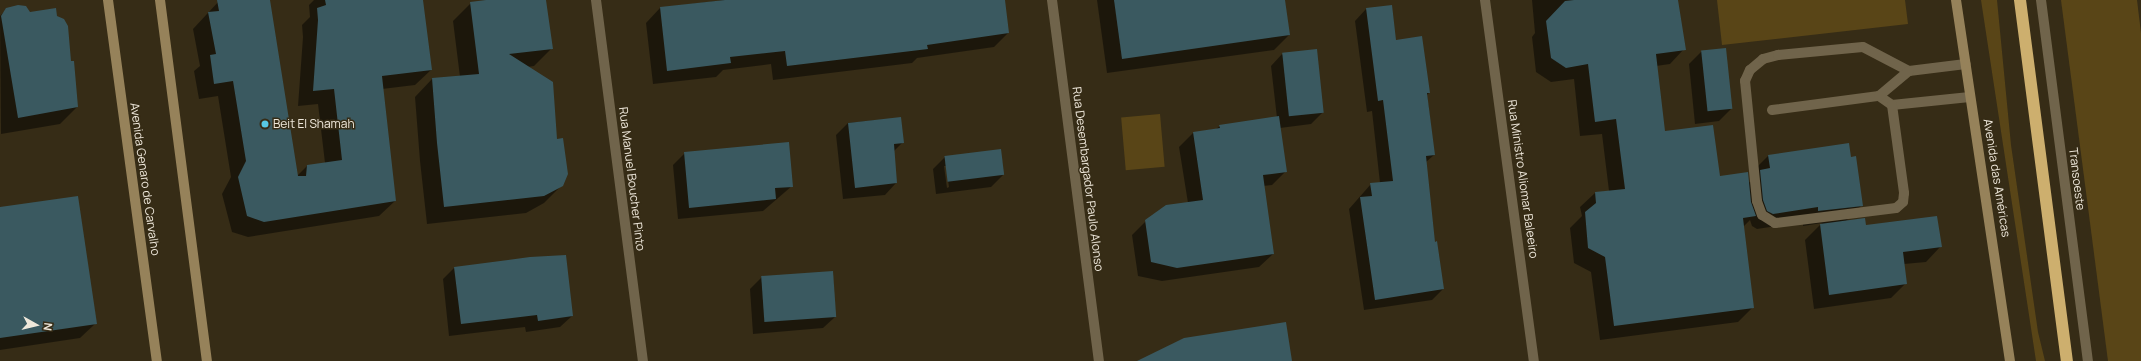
<!DOCTYPE html>
<meta charset="utf-8">
<style>
body{margin:0}
#map{position:relative;width:2141px;height:361px;overflow:hidden;background:#362c16;font-family:Manrope,sans-serif}
div>[style]{position:absolute}
.green>*{inset:0;background:#594517;transform-origin:0 0}
.shadow>*{inset:0;background:#0007}
.building>*{inset:0;background:#3a5960;transform-origin:0 0}
.lane>*{height:10px;margin:-5px;padding:0 5px;transform-origin:5px;border-radius:5px;background:#70644b}
.street>*{height:10px;margin:-5px;padding:0 5px;transform-origin:5px;border-radius:5px;background:#70644b}
.secondary>*{height:10px;margin:-5px;padding:0 5px;transform-origin:5px;border-radius:5px;background:#96825a}
.highway>*{height:12px;margin:-6px;padding:0 6px;transform-origin:6px;border-radius:6px;background:#cdaf6e}
.dots>*{width:11px;height:11px;translate:-50% -50%;box-sizing:border-box;border:2px solid #362c16;border-radius:50%}
span{translate:-50% -50%;white-space:nowrap;text-align:center;line-height:1.15;-webkit-text-stroke:3px #362c16;paint-order:stroke}
.poi-label{font-size:12px;color:#eee7da}
.left{translate:0 -50%;text-align:left}
.street-label{font-size:12px;color:#eee7da}
.north{position:absolute;left:16px;top:305px;width:40px;height:40px;-webkit-text-stroke:3px #362c16;paint-order:stroke;rotate:98deg;font-size:11px;font-weight:700;line-height:16px;text-align:center;color:#eee7da}
.north::after{content:'';display:block;margin:auto;width:14px;height:18px;background:#eee7da;clip-path:polygon(50% 0,100% 100%,50% 72%,0 100%)}
</style>
<div id="map">
<div class="green">
<div style="clip-path:polygon(1717px 0,1905px 0,1908px 24px,1722px 45px)"></div>
<div style="clip-path:polygon(1981px 0,1997px 0,2011px 145px,2038px 332px,2045px 361px,2036px 361px)"></div>
<div style="clip-path:polygon(2061px 0,2137px 0,2141px 33px,2141px 361px,2108px 361px)"></div>
<div style="left:1160px;top:114px;width:53px;height:39px;rotate:85deg"></div>
</div>
<div class="shadow">
<div style="clip-path:polygon(220px 0,269px 0,297px 176px,307px 166px,325px 163px,318px 104px,298px 106px,303px 37px,302px 25px,310px 17px,309px 5px,314px 0,422px 0,431px 70px,415px 85px,382px 89px,395px 201px,379px 216px,248px 237px,232px 232px,222px 194px,231px 177px,218px 96px,199px 99px,194px 71px,200px 66px,193px 29px)"></div>
<div style="clip-path:polygon(494px 0,545px 0,552px 48px,534px 66px,527px 67px,562px 185px,544px 203px,526px 213px,427px 224px,420px 161px,415px 97px,432px 79px,460px 77px,453px 21px,471px 3px)"></div>
<div style="clip-path:polygon(726px 0,1004px 0,1008px 33px,994px 47px,917px 58px,912px 63px,773px 80px,771px 64px,723px 70px,716px 77px,653px 84px,646px 23px,660px 8px)"></div>
<div style="clip-path:polygon(1097px 0,1284px 0,1289px 35px,1274px 50px,1107px 73px)"></div>
<div style="clip-path:polygon(1532px 0,1677px 0,1684px 49px,1670px 64px,1656px 66px,1664px 132px,1719px 177px,1748px 184px,1754px 177px,1753px 171px,1769px 155px,1862px 205px,1845px 222px,1941px 246px,1926px 262px,1904px 264px,1906px 283px,1891px 298px,1814px 309px,1805px 240px,1822px 223px,1803px 226px,1803px 222px,1757px 229px,1752px 226px,1750px 220px,1743px 227px,1753px 307px,1738px 322px,1600px 340px,1591px 272px,1574px 263px,1570px 228px,1582px 216px,1580px 207px,1595px 193px,1609px 191px,1602px 134px,1580px 136px,1574px 79px,1551px 82px,1536px 72px,1532px 37px,1535px 33px)"></div>
<div style="clip-path:polygon(7px 9px,56px 17px,70px 62px,77px 107px,60px 124px,1px 134px,0 16px)"></div>
<div style="clip-path:polygon(1366px 9px,1395px 41px,1429px 93px,1427px 95px,1434px 155px,1426px 162px,1434px 243px,1443px 289px,1432px 300px,1364px 310px,1349px 209px,1371px 184px,1380px 183px,1372px 111px,1367px 112px,1355px 21px)"></div>
<div style="clip-path:polygon(1725px 49px,1731px 109px,1719px 121px,1695px 124px,1689px 64px,1701px 52px)"></div>
<div style="clip-path:polygon(1282px 54px,1323px 112px,1311px 124px,1280px 128px,1286px 171px,1272px 185px,1263px 186px,1273px 254px,1259px 267px,1162px 281px,1138px 276px,1132px 235px,1146px 221px,1188px 203px,1179px 147px,1193px 133px,1216px 129px,1220px 126px,1277px 118px,1271px 66px)"></div>
<div style="clip-path:polygon(900px 118px,903px 142px,893px 152px,896px 183px,885px 195px,843px 199px,836px 135px,848px 123px)"></div>
<div style="clip-path:polygon(evenodd,1000px 150px,1003px 175px,991px 187px,936px 194px,933px 169px,945px 157px,1000px 150px,944px 166px,946px 166px,949px 187px,947px 188px,944px 166px)"></div>
<div style="clip-path:polygon(685px 153px,792px 186px,763px 211px,678px 219px,673px 165px)"></div>
<div style="clip-path:polygon(0 208px,96px 323px,80px 338px,0 350px)"></div>
<div style="clip-path:polygon(455px 267px,572px 316px,560px 327px,526px 332px,525px 327px,449px 336px,443px 279px)"></div>
<div style="clip-path:polygon(762px 277px,835px 317px,823px 328px,753px 334px,750px 289px)"></div>
</div>
<div class="building">
<div style="clip-path:polygon(217px 0,270px 0,298px 176px,306px 176px,307px 165px,342px 160px,334px 89px,313px 91px,318px 20px,317px 8px,326px 5px,325px 0,423px 0,432px 70px,382px 76px,396px 201px,264px 222px,247px 216px,238px 177px,246px 161px,233px 81px,214px 84px,210px 55px,216px 54px,208px 12px,219px 11px)"></div>
<div style="clip-path:polygon(486px 0,546px 0,553px 49px,509px 54px,553px 82px,557px 139px,563px 138px,568px 174px,563px 186px,544px 196px,444px 207px,437px 143px,432px 78px,479px 74px,470px 2px)"></div>
<div style="clip-path:polygon(725px 0,1005px 0,1009px 33px,927px 45px,928px 49px,787px 66px,785px 51px,730px 57px,731px 63px,667px 71px,660px 7px)"></div>
<div style="clip-path:polygon(1114px 0,1285px 0,1290px 35px,1122px 59px)"></div>
<div style="clip-path:polygon(1574px 0,1678px 0,1686px 50px,1656px 54px,1665px 131px,1713px 125px,1720px 176px,1748px 172px,1751px 202px,1756px 216px,1743px 218px,1754px 308px,1614px 326px,1605px 257px,1588px 248px,1585px 212px,1596px 203px,1595px 192px,1625px 189px,1616px 119px,1595px 122px,1588px 64px,1566px 68px,1551px 58px,1546px 21px,1565px 1px)"></div>
<div style="clip-path:polygon(18px 5px,26px 6px,30px 12px,56px 8px,57px 16px,64px 19px,68px 26px,71px 61px,74px 61px,78px 107px,18px 118px,1px 16px,6px 8px)"></div>
<div style="clip-path:polygon(1392px 5px,1396px 40px,1422px 36px,1430px 93px,1427px 93px,1435px 155px,1426px 156px,1435px 242px,1437px 241px,1444px 289px,1375px 300px,1360px 197px,1372px 196px,1370px 183px,1393px 181px,1383px 100px,1378px 101px,1366px 8px)"></div>
<div style="left:1726px;top:48px;width:61px;height:25px;rotate:84deg"></div>
<div style="left:1317px;top:49px;width:64px;height:35px;rotate:84deg"></div>
<div style="clip-path:polygon(1279px 116px,1287px 172px,1263px 175px,1274px 254px,1177px 268px,1151px 262px,1145px 220px,1166px 205px,1203px 200px,1193px 132px,1220px 128px,1219px 125px)"></div>
<div style="clip-path:polygon(901px 117px,904px 143px,894px 144px,897px 183px,855px 188px,848px 123px)"></div>
<div style="clip-path:polygon(789px 142px,793px 187px,775px 188px,776px 199px,689px 208px,684px 152px)"></div>
<div style="clip-path:polygon(1849px 143px,1851px 157px,1856px 156px,1863px 206px,1818px 211px,1818px 207px,1773px 214px,1767px 211px,1763px 200px,1760px 170px,1770px 168px,1768px 155px)"></div>
<div style="left:1001px;top:149px;width:26px;height:57px;rotate:83deg"></div>
<div style="clip-path:polygon(78px 196px,97px 324px,0 338px,0 207px)"></div>
<div style="clip-path:polygon(1937px 216px,1942px 247px,1903px 252px,1907px 284px,1829px 295px,1820px 224px,1865px 218px,1866px 225px)"></div>
<div style="clip-path:polygon(566px 255px,573px 316px,538px 321px,537px 315px,461px 324px,454px 267px,530px 257px)"></div>
<div style="left:833px;top:271px;width:46px;height:72px;rotate:86deg"></div>
<div style="clip-path:polygon(1286px 322px,1292px 361px,1137px 361px,1184px 338px)"></div>
</div>
<div class="lane">
<div style="left:2041px;top:0;width:364px;rotate:82.6deg"></div>
<div style="left:1879px;top:96px;width:16px;rotate:35deg"></div>
<div style="left:1892px;top:105px;width:78px;rotate:-5.9deg"></div>
<div style="left:1892px;top:105px;width:89px;rotate:82.2deg"></div>
<div style="left:1904px;top:193px;width:9px;rotate:96deg"></div>
<div style="left:1903px;top:202px;width:9px;rotate:139deg"></div>
<div style="left:1896px;top:208px;width:122px;rotate:172.9deg"></div>
<div style="left:1775px;top:223px;width:15px;rotate:-148deg"></div>
<div style="left:1762px;top:215px;width:15px;rotate:-110deg"></div>
<div style="left:1757px;top:201px;width:121px;rotate:-95.7deg"></div>
<div style="left:1745px;top:81px;width:12px;rotate:-66deg"></div>
<div style="left:1750px;top:70px;width:17px;rotate:-40deg"></div>
<div style="left:1763px;top:59px;width:16px;rotate:-15deg"></div>
<div style="left:1778px;top:55px;width:85px;rotate:-5.4deg"></div>
<div style="left:1863px;top:47px;width:52px;rotate:27.6deg"></div>
<div style="left:1909px;top:71px;width:57px;rotate:-7deg"></div>
<div style="left:1772px;top:110px;width:108px;rotate:-7.5deg"></div>
<div style="left:1879px;top:96px;width:39px;rotate:-40deg"></div>
</div>
<div class="street">
<div style="left:596px;top:0;width:364px;rotate:82.6deg"></div>
<div style="left:1052px;top:0;width:364px;rotate:82.6deg"></div>
<div style="left:1485px;top:0;width:364px;rotate:82.3deg"></div>
</div>
<div class="secondary">
<div style="left:108px;top:0;width:364px;rotate:82.3deg"></div>
<div style="left:160px;top:0;width:364px;rotate:82.6deg"></div>
<div style="left:1956px;top:0;width:365px;rotate:81.5deg"></div>
</div>
<div class="highway">
<div style="left:2020px;top:0;width:364px;rotate:82.6deg"></div>
</div>
<div class="dots">
<div style="left:265px;top:124px;background:#58c9e3"></div>
</div>
<div class="poi-label">
<span class="left" style="left:273px;top:124px">Beit El Shamah</span>
</div>
<div class="street-label">
<span style="left:1997px;top:178px;rotate:81deg">Avenida das Américas</span>
<span style="left:145px;top:179px;rotate:82deg">Avenida Genaro de Carvalho</span>
<span style="left:632px;top:179px;rotate:83deg">Rua Manuel Boucher Pinto</span>
<span style="left:1088px;top:179px;rotate:83deg">Rua Desembargador Paulo Alonso</span>
<span style="left:1523px;top:179px;rotate:82deg">Rua Ministro Aliomar Baleeiro</span>
<span style="left:2077px;top:179px;rotate:83deg">Transoeste</span>
</div>
<div class="north">N</div>
</div>
